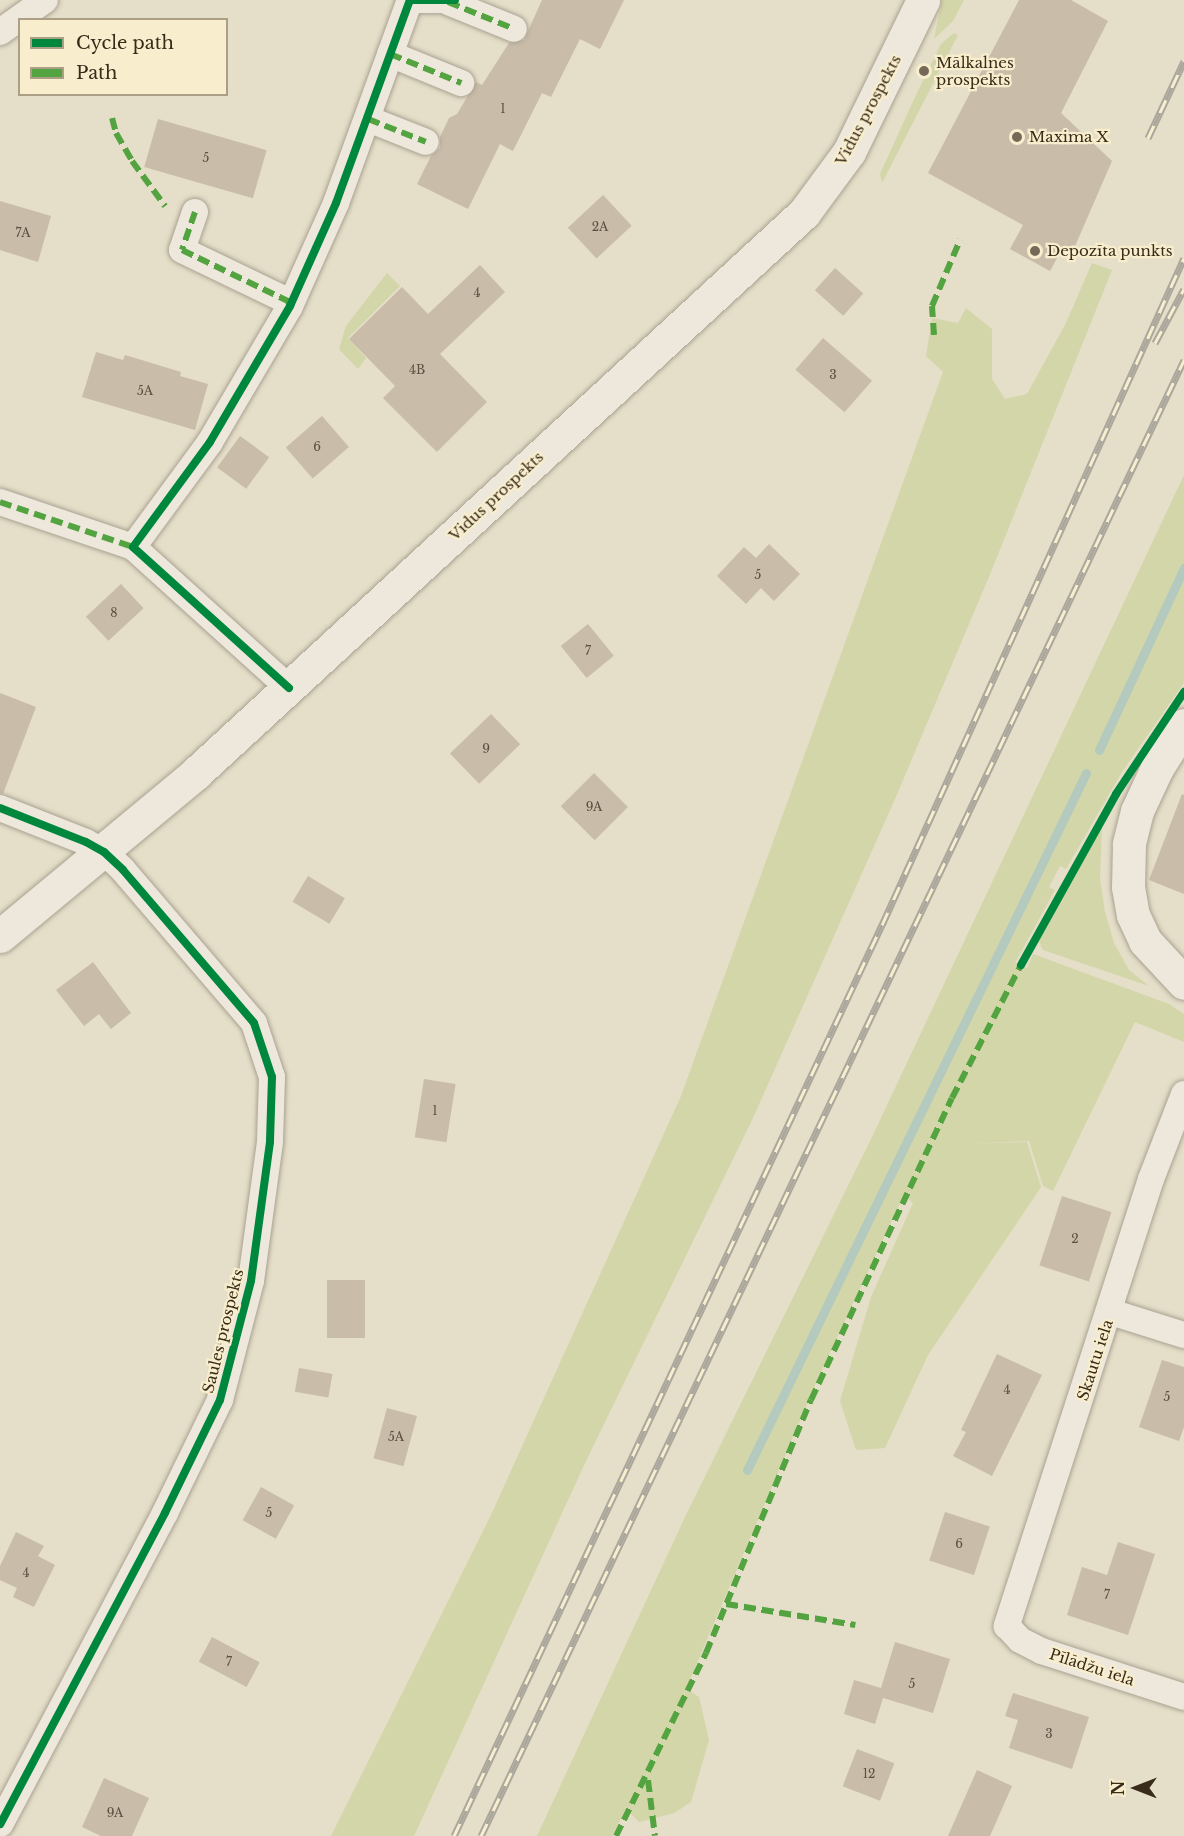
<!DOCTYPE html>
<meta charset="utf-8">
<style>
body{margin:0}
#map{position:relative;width:1184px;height:1836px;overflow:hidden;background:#e5dec8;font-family:"Libre Baskerville",serif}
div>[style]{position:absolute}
.green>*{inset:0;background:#d3d6a9}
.stream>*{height:9px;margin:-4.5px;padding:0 4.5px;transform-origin:4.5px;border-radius:4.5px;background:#b5cabe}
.building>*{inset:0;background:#c9bca9;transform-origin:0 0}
.roads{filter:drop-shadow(0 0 2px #a9a292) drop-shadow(0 0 2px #a9a292)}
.minor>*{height:26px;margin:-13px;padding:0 13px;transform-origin:13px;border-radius:13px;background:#ede8db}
.secondary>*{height:33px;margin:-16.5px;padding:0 16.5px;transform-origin:16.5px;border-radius:16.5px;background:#ede8db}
.rail>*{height:7px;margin-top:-3.5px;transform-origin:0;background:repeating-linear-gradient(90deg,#f8eecd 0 14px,#aba79c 0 28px);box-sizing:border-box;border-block:2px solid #aba79c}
.quiet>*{height:6px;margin-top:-3px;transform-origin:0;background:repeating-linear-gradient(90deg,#53a440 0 12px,transparent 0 18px)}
.cycleway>*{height:8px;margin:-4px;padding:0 4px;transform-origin:4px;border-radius:4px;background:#00873e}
.dots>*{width:16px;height:16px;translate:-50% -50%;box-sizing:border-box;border:3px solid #f8eecd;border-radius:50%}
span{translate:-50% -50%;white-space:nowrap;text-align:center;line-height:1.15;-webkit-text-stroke:4.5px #f8eecd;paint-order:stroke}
.number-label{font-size:12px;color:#5c4f3e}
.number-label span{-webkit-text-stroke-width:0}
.poi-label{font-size:15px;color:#382b1a}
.left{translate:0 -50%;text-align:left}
.street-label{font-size:15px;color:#382b1a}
.legend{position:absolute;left:18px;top:18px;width:210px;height:78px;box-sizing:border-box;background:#f8eecd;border:2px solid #aba085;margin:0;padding:8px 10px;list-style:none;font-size:18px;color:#382b1a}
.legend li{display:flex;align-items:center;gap:12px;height:30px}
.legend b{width:30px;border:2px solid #aba085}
.north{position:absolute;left:1106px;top:1758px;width:60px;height:60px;-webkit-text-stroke:4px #f8eecd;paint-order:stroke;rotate:270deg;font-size:16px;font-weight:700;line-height:24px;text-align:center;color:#382b1a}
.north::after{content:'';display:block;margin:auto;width:21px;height:27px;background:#382b1a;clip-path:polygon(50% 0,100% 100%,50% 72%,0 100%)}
</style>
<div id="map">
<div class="green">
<div style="clip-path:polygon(942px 0,964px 0,953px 21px,934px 39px)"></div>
<div style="clip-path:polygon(954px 33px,958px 35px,882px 183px,880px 174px,915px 97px,941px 44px)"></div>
<div style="clip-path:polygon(1092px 263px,1112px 270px,991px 572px,895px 799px,753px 1118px,586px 1461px,414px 1836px,331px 1836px,490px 1517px,681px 1096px,943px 372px,926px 356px,932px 318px,958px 323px,966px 308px,992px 329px,992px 379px,1005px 399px,1027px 394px,1066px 323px)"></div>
<div style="clip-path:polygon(387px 273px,400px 286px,348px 338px,366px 358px,358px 369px,339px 349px,346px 326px)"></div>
<div style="clip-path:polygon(1184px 475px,1184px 683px,1122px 772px,1066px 869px,1060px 866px,1049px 887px,1055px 890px,1015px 963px,1027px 968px,1033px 954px,1169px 1004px,1184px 1014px,1184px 1042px,1135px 1022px,1053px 1191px,1043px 1186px,1029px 1141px,968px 1144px,1027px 1142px,1041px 1187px,928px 1355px,885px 1448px,856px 1450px,840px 1401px,871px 1297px,913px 1203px,904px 1195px,819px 1376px,686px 1689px,699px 1697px,709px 1740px,691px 1802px,674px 1813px,639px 1822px,626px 1809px,612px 1836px,537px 1836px,685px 1517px,871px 1139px)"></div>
<div style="clip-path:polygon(1102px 827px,1100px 879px,1105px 912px,1114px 943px,1129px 970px,1149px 986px,1043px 950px,1038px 940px)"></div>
</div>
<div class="stream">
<div style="left:1099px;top:750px;width:201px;rotate:-65deg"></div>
<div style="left:747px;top:1470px;width:775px;rotate:-64.06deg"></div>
</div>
<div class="building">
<div style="clip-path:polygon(542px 0,624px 0,600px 49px,580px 39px,551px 97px,542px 93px,513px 151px,500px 144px,468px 209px,417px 184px,431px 156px,440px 148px,440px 137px,449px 118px,457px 114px,476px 82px,482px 85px,509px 43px,524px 40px)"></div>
<div style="clip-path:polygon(1019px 0,1071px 0,1108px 21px,1061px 113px,1112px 161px,1072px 253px,1063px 247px,1050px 271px,1010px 249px,1023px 225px,928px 173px)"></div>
<div style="left:158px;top:119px;width:113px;height:50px;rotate:16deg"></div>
<div style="left:603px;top:195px;width:42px;height:48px;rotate:47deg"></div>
<div style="clip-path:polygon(0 201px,51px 216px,38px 262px,0 250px)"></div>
<div style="clip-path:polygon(480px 265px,505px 292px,440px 354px,487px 402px,437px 452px,383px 398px,395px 386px,349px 339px,402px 287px,428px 314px)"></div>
<div style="left:835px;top:268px;width:38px;height:30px;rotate:42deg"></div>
<div style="left:823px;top:338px;width:65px;height:42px;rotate:41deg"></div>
<div style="clip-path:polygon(96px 352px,123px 360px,125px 355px,181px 372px,180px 376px,208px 384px,195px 430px,82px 397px)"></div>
<div style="left:322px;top:416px;width:41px;height:48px;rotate:49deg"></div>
<div style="left:240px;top:436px;width:36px;height:39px;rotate:36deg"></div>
<div style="clip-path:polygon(769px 544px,800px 574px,774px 601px,761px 588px,746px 604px,717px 576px,744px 547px,756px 558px)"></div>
<div style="left:121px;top:584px;width:33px;height:48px;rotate:47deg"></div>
<div style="left:588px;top:624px;width:41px;height:35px;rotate:51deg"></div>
<div style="clip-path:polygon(0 693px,36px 707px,3px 794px,0 793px)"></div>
<div style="left:491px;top:714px;width:42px;height:57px;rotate:46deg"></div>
<div style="left:594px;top:773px;width:48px;height:47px;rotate:45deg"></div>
<div style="clip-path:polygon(1182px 794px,1184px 795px,1184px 894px,1149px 880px)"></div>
<div style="left:308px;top:876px;width:43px;height:30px;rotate:31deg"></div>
<div style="clip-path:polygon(93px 962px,131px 1013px,111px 1029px,99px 1014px,84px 1026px,56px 990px)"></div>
<div style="left:424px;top:1079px;width:32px;height:59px;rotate:9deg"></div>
<div style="left:1062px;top:1196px;width:52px;height:73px;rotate:18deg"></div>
<div style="left:365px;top:1280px;width:58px;height:38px;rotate:90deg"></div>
<div style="clip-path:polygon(997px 1354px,1042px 1375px,992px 1476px,953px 1456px,966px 1432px,961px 1430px)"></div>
<div style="clip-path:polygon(1162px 1360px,1184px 1367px,1184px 1427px,1179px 1441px,1139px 1427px)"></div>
<div style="left:299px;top:1368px;width:34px;height:24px;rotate:10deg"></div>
<div style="left:387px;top:1408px;width:31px;height:52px;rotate:15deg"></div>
<div style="left:261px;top:1487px;width:38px;height:38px;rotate:29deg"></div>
<div style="left:945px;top:1512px;width:47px;height:51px;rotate:18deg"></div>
<div style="clip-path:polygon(16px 1532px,44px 1546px,38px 1556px,55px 1565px,34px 1607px,13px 1597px,17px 1588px,0 1580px,0 1566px)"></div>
<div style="clip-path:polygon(1118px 1542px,1155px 1554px,1128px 1635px,1067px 1615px,1082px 1567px,1107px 1575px)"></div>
<div style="left:212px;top:1637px;width:54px;height:28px;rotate:28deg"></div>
<div style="clip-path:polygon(895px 1642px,950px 1659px,933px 1713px,883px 1698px,875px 1724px,844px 1714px,854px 1680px,881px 1688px)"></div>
<div style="clip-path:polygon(1013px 1693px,1089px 1717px,1072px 1769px,1009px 1748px,1018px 1720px,1005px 1716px)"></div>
<div style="left:857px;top:1749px;width:40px;height:40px;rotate:21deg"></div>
<div style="clip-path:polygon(977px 1770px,1012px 1786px,990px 1836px,948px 1836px)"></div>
<div style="clip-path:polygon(104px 1778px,149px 1798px,132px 1836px,101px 1836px,82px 1827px)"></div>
</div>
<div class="roads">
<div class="minor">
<div style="left:448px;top:2px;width:71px;rotate:22.2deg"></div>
<div style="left:0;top:32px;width:55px;rotate:-35.4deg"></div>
<div style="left:390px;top:54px;width:77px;rotate:22.2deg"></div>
<div style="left:368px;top:119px;width:62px;rotate:21.6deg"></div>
<div style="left:195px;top:212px;width:40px;rotate:108.9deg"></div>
<div style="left:182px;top:250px;width:118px;rotate:25.7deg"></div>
<div style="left:288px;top:301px;width:5px;rotate:68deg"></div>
<div style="left:0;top:502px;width:140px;rotate:18.7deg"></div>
<div style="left:289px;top:688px;width:210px;rotate:-137.9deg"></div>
<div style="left:133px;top:547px;width:130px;rotate:-53.7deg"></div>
<div style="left:210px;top:442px;width:158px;rotate:-59.5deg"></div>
<div style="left:290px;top:306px;width:113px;rotate:-65.9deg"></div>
<div style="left:336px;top:203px;width:216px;rotate:-70deg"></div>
<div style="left:410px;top:0;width:45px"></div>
<div style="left:0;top:808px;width:92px;rotate:21.6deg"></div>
<div style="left:86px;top:842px;width:21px;rotate:29deg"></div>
<div style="left:104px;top:852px;width:26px;rotate:43deg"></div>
<div style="left:123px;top:870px;width:201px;rotate:49.4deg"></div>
<div style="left:254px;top:1023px;width:57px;rotate:71.6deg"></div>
<div style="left:272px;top:1077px;width:65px;rotate:91.8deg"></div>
<div style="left:270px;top:1142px;width:140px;rotate:97.8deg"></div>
<div style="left:251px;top:1281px;width:123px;rotate:104.6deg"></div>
<div style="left:220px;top:1400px;width:126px;rotate:116deg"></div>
<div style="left:165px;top:1513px;width:352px;rotate:117.9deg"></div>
<div style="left:1184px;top:1094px;width:91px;rotate:111.2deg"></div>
<div style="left:1151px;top:1179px;width:470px;rotate:107.9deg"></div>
<div style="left:1007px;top:1626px;width:19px;rotate:47deg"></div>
<div style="left:1020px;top:1640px;width:25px;rotate:27deg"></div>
<div style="left:1042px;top:1651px;width:149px;rotate:17.9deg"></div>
<div style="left:1111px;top:1312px;width:77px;rotate:17.5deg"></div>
</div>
<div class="secondary">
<div style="left:1184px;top:725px;width:51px;rotate:122.1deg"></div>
<div style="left:1157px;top:768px;width:47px;rotate:114.9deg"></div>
<div style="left:1137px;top:811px;width:34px;rotate:104deg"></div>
<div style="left:1129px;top:844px;width:43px;rotate:91.3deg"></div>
<div style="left:1128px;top:887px;width:28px;rotate:80deg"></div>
<div style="left:1133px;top:915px;width:29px;rotate:65deg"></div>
<div style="left:1145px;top:941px;width:57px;rotate:47.1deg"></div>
<div style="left:0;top:936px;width:255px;rotate:-39.7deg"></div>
<div style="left:196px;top:773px;width:827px;rotate:-42.65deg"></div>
<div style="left:804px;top:213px;width:76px;rotate:-53.6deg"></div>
<div style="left:849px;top:152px;width:169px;rotate:-64deg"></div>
</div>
</div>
<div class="rail">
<div style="left:1148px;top:138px;width:85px;rotate:-64.9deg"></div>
<div style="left:1155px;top:343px;width:61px;rotate:-61.8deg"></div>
<div style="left:454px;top:1836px;width:1007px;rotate:-64.84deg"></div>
<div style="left:882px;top:925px;width:732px;rotate:-65.64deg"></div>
<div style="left:481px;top:1836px;width:1635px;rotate:-64.53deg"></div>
</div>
<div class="quiet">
<div style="left:448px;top:2px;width:71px;rotate:22.2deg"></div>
<div style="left:390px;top:54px;width:77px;rotate:22.2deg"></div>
<div style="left:112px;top:118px;width:16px;rotate:75deg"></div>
<div style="left:116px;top:133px;width:32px;rotate:60deg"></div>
<div style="left:132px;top:161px;width:56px;rotate:53.7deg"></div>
<div style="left:368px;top:119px;width:62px;rotate:21.6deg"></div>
<div style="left:195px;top:212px;width:40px;rotate:108.9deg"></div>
<div style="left:182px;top:250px;width:118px;rotate:25.7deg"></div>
<div style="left:288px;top:301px;width:5px;rotate:68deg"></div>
<div style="left:934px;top:335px;width:29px;rotate:-94deg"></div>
<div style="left:932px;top:306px;width:72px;rotate:-67deg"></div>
<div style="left:0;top:502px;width:140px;rotate:18.7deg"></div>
<div style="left:726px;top:1604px;width:131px;rotate:9.2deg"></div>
<div style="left:648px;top:1780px;width:56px;rotate:82.9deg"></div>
<div style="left:616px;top:1836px;width:204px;rotate:-63.8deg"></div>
<div style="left:706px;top:1653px;width:274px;rotate:-67.5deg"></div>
<div style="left:811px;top:1400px;width:333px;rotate:-65deg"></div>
<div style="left:952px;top:1098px;width:150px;rotate:-62.6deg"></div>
</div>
<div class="cycleway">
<div style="left:289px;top:688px;width:210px;rotate:-137.9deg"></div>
<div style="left:133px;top:547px;width:130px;rotate:-53.7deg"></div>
<div style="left:210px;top:442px;width:158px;rotate:-59.5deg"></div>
<div style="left:290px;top:306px;width:113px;rotate:-65.9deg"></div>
<div style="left:336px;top:203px;width:216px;rotate:-70deg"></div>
<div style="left:410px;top:0;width:45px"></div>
<div style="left:0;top:808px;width:92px;rotate:21.6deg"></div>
<div style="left:86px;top:842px;width:21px;rotate:29deg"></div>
<div style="left:104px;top:852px;width:26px;rotate:43deg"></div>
<div style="left:123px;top:870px;width:201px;rotate:49.4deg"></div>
<div style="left:254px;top:1023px;width:57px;rotate:71.6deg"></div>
<div style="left:272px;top:1077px;width:65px;rotate:91.8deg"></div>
<div style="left:270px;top:1142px;width:140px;rotate:97.8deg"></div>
<div style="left:251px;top:1281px;width:123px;rotate:104.6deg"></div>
<div style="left:220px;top:1400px;width:126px;rotate:116deg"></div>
<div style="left:165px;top:1513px;width:352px;rotate:117.9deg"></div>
<div style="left:1021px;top:965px;width:196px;rotate:-60.9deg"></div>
<div style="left:1116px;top:794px;width:123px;rotate:-56.3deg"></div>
</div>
<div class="dots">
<div style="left:924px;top:71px;background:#756a57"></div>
<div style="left:1017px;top:137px;background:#756a57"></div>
<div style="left:1035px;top:251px;background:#756a57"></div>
</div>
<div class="number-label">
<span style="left:503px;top:109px">1</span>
<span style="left:206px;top:158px">5</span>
<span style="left:600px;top:227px">2A</span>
<span style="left:23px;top:233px">7A</span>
<span style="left:477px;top:293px">4</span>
<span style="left:417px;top:370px">4B</span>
<span style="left:833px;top:375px">3</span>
<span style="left:145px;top:391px">5A</span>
<span style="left:317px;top:447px">6</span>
<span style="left:758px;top:575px">5</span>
<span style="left:114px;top:613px">8</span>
<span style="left:588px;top:651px">7</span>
<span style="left:486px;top:749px">9</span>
<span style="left:594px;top:807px">9A</span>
<span style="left:435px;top:1111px">1</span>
<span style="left:1075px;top:1239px">2</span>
<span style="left:1007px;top:1390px">4</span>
<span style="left:1167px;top:1397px">5</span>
<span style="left:396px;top:1437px">5A</span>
<span style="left:269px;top:1513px">5</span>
<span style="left:959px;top:1544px">6</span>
<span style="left:26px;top:1573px">4</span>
<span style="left:1107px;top:1595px">7</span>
<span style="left:229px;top:1662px">7</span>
<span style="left:912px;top:1684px">5</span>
<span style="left:1049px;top:1734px">3</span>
<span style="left:869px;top:1774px">12</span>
<span style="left:115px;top:1813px">9A</span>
</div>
<div class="poi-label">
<span class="left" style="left:936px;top:71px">Mālkalnes<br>prospekts</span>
<span class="left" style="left:1029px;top:137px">Maxima X</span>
<span class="left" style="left:1047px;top:251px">Depozīta punkts</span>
</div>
<div class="street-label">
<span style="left:868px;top:110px;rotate:-62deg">Vidus prospekts</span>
<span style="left:496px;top:496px;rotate:-43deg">Vidus prospekts</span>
<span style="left:223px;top:1331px;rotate:-76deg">Saules prospekts</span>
<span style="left:1095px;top:1360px;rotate:-72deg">Skautu iela</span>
<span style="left:1092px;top:1667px;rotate:18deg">Pīlādžu iela</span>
</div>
<ul class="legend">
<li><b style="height:8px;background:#00873e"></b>Cycle path</li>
<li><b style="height:8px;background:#53a440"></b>Path</li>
</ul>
<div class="north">N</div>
</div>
